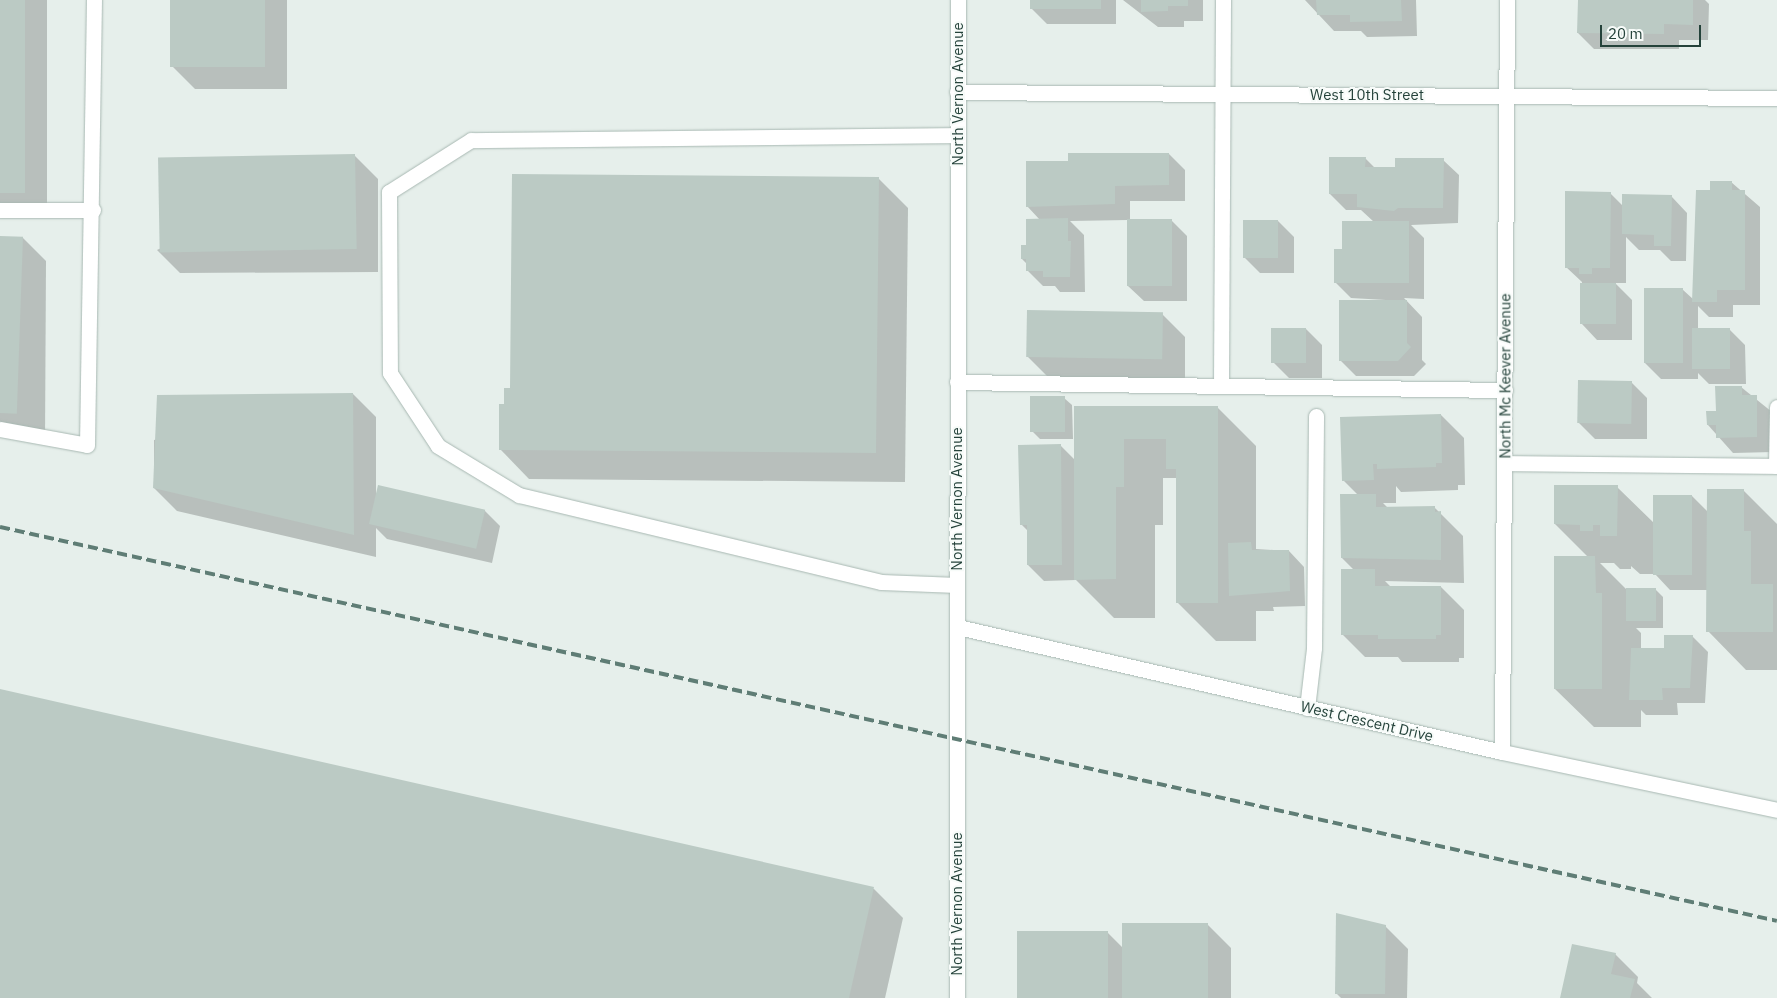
<!DOCTYPE html>
<style>
body{margin:0}
#map{position:relative;width:1777px;height:998px;overflow:hidden;background:#e6efeb;font-family:"IBM Plex Sans",sans-serif}
div>[style]{position:absolute}
.shadow>*{inset:0;background:#0003;transform-origin:0 0}
.building>*{inset:0;background:#bbcac4;transform-origin:0 0}
.roads{filter:drop-shadow(0 0 1px #a8b8b2) drop-shadow(0 0 1px #a8b8b2)}
.lane>*{height:15px;margin:-7.5px;padding:0 7.5px;transform-origin:7.5px;border-radius:7.5px;background:#fff}
.street>*{height:15px;margin:-7.5px;padding:0 7.5px;transform-origin:7.5px;border-radius:7.5px;background:#fff}
.secondary>*{height:15px;margin:-7.5px;padding:0 7.5px;transform-origin:7.5px;border-radius:7.5px;background:#fff}
.rail>*{height:4px;margin-top:-2px;transform-origin:0;background:repeating-linear-gradient(90deg,#5f7d75 0 10px,transparent 0 15px)}
span{translate:-50% -50%;white-space:nowrap;text-align:center;line-height:1.15;-webkit-text-stroke:4px #f7fbf9;paint-order:stroke}
.street-label{font-size:15px;color:#24423a}
.scale{position:absolute;left:1600px;top:25px;width:101px;height:22px;box-sizing:border-box;border:2px solid #24423a;border-top:0;padding-left:6px;font-size:15px;line-height:18px;white-space:nowrap;color:#24423a;-webkit-text-stroke:4px #f7fbf9;paint-order:stroke}
</style>
<div id="map">
<div class="shadow">
<div style="left:0;top:0;width:47px;height:215px"></div>
<div style="clip-path:polygon(172px 0,287px 0,287px 89px,195px 89px,172px 66px)"></div>
<div style="clip-path:polygon(1031px 0,1116px 0,1116px 24px,1047px 24px,1031px 8px)"></div>
<div style="clip-path:polygon(1123px 0,1203px 0,1203px 21px,1184px 21px,1184px 27px,1158px 27px)"></div>
<div style="clip-path:polygon(1305px 0,1416px 0,1417px 36px,1367px 37px,1361px 31px,1334px 31px)"></div>
<div style="clip-path:polygon(1579px 0,1705px 0,1709px 4px,1708px 40px,1679px 40px,1679px 49px,1594px 49px,1578px 33px)"></div>
<div style="clip-path:polygon(1169px 154px,1185px 170px,1185px 201px,1130px 201px,1130px 220px,1171px 220px,1187px 236px,1187px 301px,1144px 301px,1128px 286px,1128px 220px,1070px 221px,1084px 235px,1085px 292px,1060px 292px,1055px 286px,1043px 286px,1027px 270px,1027px 264px,1022px 259px,1040px 220px,1027px 206px,1069px 162px)"></div>
<div style="clip-path:polygon(355px 156px,378px 179px,378px 272px,180px 273px,157px 250px)"></div>
<div style="clip-path:polygon(1365px 158px,1376px 169px,1396px 169px,1443px 160px,1459px 175px,1458px 223px,1411px 225px,1424px 238px,1424px 299px,1404px 298px,1422px 317px,1422px 360px,1426px 364px,1414px 376px,1356px 376px,1340px 360px,1403px 301px,1351px 298px,1335px 282px,1343px 250px,1374px 222px,1361px 210px,1346px 210px,1330px 194px)"></div>
<div style="clip-path:polygon(879px 179px,908px 208px,905px 482px,529px 479px,500px 449px,505px 406px,511px 389px)"></div>
<div style="clip-path:polygon(1731px 182px,1760px 207px,1760px 305px,1733px 305px,1733px 317px,1709px 317px,1698px 306px,1698px 330px,1730px 330px,1745px 345px,1746px 384px,1709px 384px,1698px 373px,1698px 379px,1661px 379px,1645px 363px,1682px 289px,1694px 300px,1712px 191px)"></div>
<div style="clip-path:polygon(1610px 193px,1623px 206px,1672px 197px,1687px 213px,1686px 261px,1671px 261px,1660px 250px,1639px 250px,1626px 237px,1626px 283px,1615px 283px,1632px 300px,1632px 340px,1597px 340px,1582px 324px,1582px 282px,1566px 267px)"></div>
<div style="clip-path:polygon(1278px 221px,1294px 237px,1294px 273px,1260px 273px,1244px 257px)"></div>
<div style="clip-path:polygon(0 238px,23px 238px,46px 261px,45px 441px,0 431px)"></div>
<div style="clip-path:polygon(1162px 314px,1185px 337px,1185px 378px,1051px 380px,1028px 357px)"></div>
<div style="clip-path:polygon(1306px 329px,1322px 345px,1322px 378px,1289px 378px,1273px 362px)"></div>
<div style="clip-path:polygon(1631px 382px,1647px 398px,1647px 439px,1595px 439px,1579px 423px)"></div>
<div style="clip-path:polygon(1741px 387px,1772px 412px,1773px 452px,1733px 453px,1708px 425px)"></div>
<div style="clip-path:polygon(353px 394px,376px 417px,376px 495px,484px 510px,500px 526px,492px 563px,387px 539px,376px 528px,376px 557px,177px 511px,154px 488px,154px 440px)"></div>
<div style="clip-path:polygon(1064px 398px,1072px 405px,1073px 439px,1040px 439px,1032px 431px)"></div>
<div style="clip-path:polygon(1075px 407px,1217px 407px,1256px 446px,1256px 549px,1289px 551px,1304px 567px,1305px 606px,1273px 607px,1274px 611px,1256px 611px,1256px 641px,1216px 641px,1178px 603px,1176px 478px,1163px 478px,1163px 525px,1155px 525px,1155px 618px,1114px 618px,1076px 580px,1044px 581px,1028px 565px,1028px 531px,1021px 524px,1061px 446px,1075px 460px)"></div>
<div style="clip-path:polygon(1441px 415px,1464px 438px,1465px 485px,1458px 485px,1458px 490px,1401px 492px,1396px 486px,1396px 503px,1383px 503px,1388px 508px,1434px 507px,1463px 536px,1464px 583px,1385px 581px,1391px 587px,1441px 587px,1464px 610px,1464px 658px,1459px 658px,1459px 662px,1402px 662px,1398px 657px,1365px 657px,1342px 634px,1355px 571px,1342px 558px,1359px 496px,1343px 480px)"></div>
<div style="clip-path:polygon(1617px 487px,1655px 524px,1692px 496px,1708px 512px,1743px 490px,1777px 524px,1777px 670px,1746px 670px,1708px 631px,1708px 590px,1670px 590px,1655px 574px,1640px 574px,1631px 566px,1631px 569px,1620px 569px,1614px 563px,1600px 563px,1626px 589px,1655px 589px,1663px 597px,1663px 628px,1636px 628px,1641px 633px,1641px 649px,1665px 649px,1692px 636px,1708px 652px,1705px 703px,1677px 703px,1678px 715px,1646px 715px,1641px 710px,1641px 727px,1594px 727px,1555px 689px,1589px 558px,1555px 524px)"></div>
<div style="clip-path:polygon(0 691px,874px 889px,903px 918px,885px 998px,0 998px)"></div>
<div style="clip-path:polygon(1208px 925px,1231px 948px,1231px 998px,1020px 998px,1108px 933px,1123px 948px)"></div>
<div style="clip-path:polygon(1385px 926px,1408px 949px,1407px 998px,1341px 998px,1336px 993px)"></div>
<div style="clip-path:polygon(1615px 954px,1638px 977px,1637px 983px,1652px 998px,1561px 998px)"></div>
</div>
<div class="building">
<div style="left:0;top:0;width:25px;height:193px"></div>
<div style="left:170px;top:0;width:95px;height:67px"></div>
<div style="left:1030px;top:0;width:71px;height:9px"></div>
<div style="clip-path:polygon(1141px 0,1188px 0,1188px 6px,1168px 6px,1168px 11px,1141px 12px)"></div>
<div style="clip-path:polygon(1316px 0,1401px 0,1402px 21px,1350px 22px,1350px 15px,1317px 15px)"></div>
<div style="clip-path:polygon(1578px 0,1693px 0,1693px 25px,1664px 24px,1664px 34px,1577px 33px)"></div>
<div style="clip-path:polygon(1068px 153px,1169px 153px,1169px 185px,1115px 186px,1115px 204px,1026px 207px,1026px 161px,1068px 161px)"></div>
<div style="left:355px;top:154px;width:95px;height:197px;rotate:89deg"></div>
<div style="clip-path:polygon(1329px 157px,1366px 157px,1365px 167px,1395px 167px,1395px 158px,1444px 158px,1443px 208px,1398px 208px,1394px 211px,1357px 207px,1357px 194px,1329px 194px)"></div>
<div style="clip-path:polygon(512px 174px,879px 177px,876px 453px,499px 450px,499px 404px,504px 404px,504px 388px,510px 388px)"></div>
<div style="clip-path:polygon(1710px 181px,1732px 181px,1732px 190px,1745px 190px,1745px 290px,1717px 290px,1717px 302px,1692px 302px,1696px 190px,1710px 190px)"></div>
<div style="clip-path:polygon(1565px 191px,1611px 192px,1610px 268px,1592px 268px,1592px 274px,1579px 274px,1579px 268px,1565px 268px)"></div>
<div style="clip-path:polygon(1622px 194px,1672px 195px,1671px 246px,1654px 246px,1654px 235px,1622px 234px)"></div>
<div style="clip-path:polygon(1068px 218px,1068px 241px,1071px 241px,1070px 277px,1043px 277px,1043px 271px,1026px 271px,1026px 259px,1021px 259px,1021px 245px,1026px 245px,1026px 219px)"></div>
<div style="left:1127px;top:219px;width:45px;height:67px"></div>
<div style="left:1243px;top:220px;width:35px;height:38px"></div>
<div style="clip-path:polygon(1342px 221px,1409px 221px,1409px 283px,1334px 283px,1334px 249px,1342px 249px)"></div>
<div style="left:0;top:236px;width:23px;height:177px;rotate:2deg"></div>
<div style="left:1580px;top:283px;width:36px;height:41px"></div>
<div style="left:1644px;top:288px;width:39px;height:75px"></div>
<div style="clip-path:polygon(1339px 300px,1407px 300px,1407px 343px,1411px 347px,1398px 361px,1339px 361px)"></div>
<div style="left:1027px;top:310px;width:136px;height:47px;rotate:1deg"></div>
<div style="left:1271px;top:328px;width:35px;height:35px"></div>
<div style="left:1692px;top:328px;width:38px;height:41px"></div>
<div style="left:1578px;top:380px;width:54px;height:43px;rotate:1deg"></div>
<div style="clip-path:polygon(1715px 386px,1742px 386px,1742px 395px,1757px 395px,1757px 437px,1716px 438px,1716px 425px,1707px 425px,1706px 411px,1716px 411px)"></div>
<div style="clip-path:polygon(353px 393px,354px 535px,153px 488px,157px 395px)"></div>
<div style="left:1065px;top:396px;width:36px;height:35px;rotate:90deg"></div>
<div style="clip-path:polygon(1074px 406px,1218px 406px,1218px 603px,1176px 603px,1176px 469px,1166px 469px,1166px 439px,1124px 439px,1124px 487px,1116px 487px,1116px 579px,1074px 580px)"></div>
<div style="clip-path:polygon(1441px 414px,1442px 463px,1436px 463px,1436px 467px,1377px 469px,1377px 464px,1373px 464px,1374px 480px,1342px 481px,1340px 417px)"></div>
<div style="clip-path:polygon(1061px 444px,1062px 565px,1027px 565px,1027px 525px,1020px 525px,1018px 445px)"></div>
<div style="left:378px;top:485px;width:110px;height:40px;rotate:13deg"></div>
<div style="clip-path:polygon(1554px 485px,1618px 485px,1617px 536px,1600px 536px,1600px 525px,1593px 525px,1593px 531px,1580px 531px,1580px 525px,1554px 524px)"></div>
<div style="clip-path:polygon(1707px 489px,1744px 489px,1744px 531px,1751px 531px,1751px 584px,1773px 584px,1773px 632px,1706px 632px)"></div>
<div style="clip-path:polygon(1340px 494px,1376px 494px,1376px 507px,1435px 506px,1435px 512px,1441px 511px,1441px 560px,1341px 558px)"></div>
<div style="left:1653px;top:495px;width:39px;height:80px"></div>
<div style="clip-path:polygon(1251px 542px,1252px 550px,1289px 550px,1290px 591px,1229px 596px,1228px 543px)"></div>
<div style="clip-path:polygon(1554px 556px,1595px 556px,1596px 593px,1602px 593px,1602px 689px,1554px 689px)"></div>
<div style="clip-path:polygon(1341px 569px,1375px 569px,1375px 586px,1441px 586px,1441px 635px,1436px 635px,1436px 639px,1378px 639px,1378px 635px,1341px 635px)"></div>
<div style="left:1626px;top:588px;width:30px;height:33px"></div>
<div style="clip-path:polygon(1664px 635px,1693px 635px,1690px 688px,1662px 688px,1663px 700px,1629px 700px,1631px 648px,1664px 648px)"></div>
<div style="clip-path:polygon(0 689px,874px 887px,849px 998px,0 998px)"></div>
<div style="clip-path:polygon(1336px 913px,1386px 925px,1385px 994px,1335px 994px)"></div>
<div style="left:1208px;top:923px;width:75px;height:86px;rotate:90deg"></div>
<div style="left:1108px;top:931px;width:67px;height:91px;rotate:90deg"></div>
<div style="clip-path:polygon(1572px 944px,1616px 953px,1611px 974px,1635px 979px,1630px 998px,1560px 998px)"></div>
</div>
<div class="roads">
<div class="lane">
<div style="left:957px;top:135px;width:486px;rotate:179.4deg"></div>
<div style="left:471px;top:140px;width:97px;rotate:147.6deg"></div>
<div style="left:389px;top:192px;width:181px;rotate:89.7deg"></div>
<div style="left:390px;top:373px;width:87px;rotate:56.7deg"></div>
<div style="left:438px;top:446px;width:95px;rotate:31.2deg"></div>
<div style="left:519px;top:495px;width:372px;rotate:13.5deg"></div>
<div style="left:881px;top:582px;width:76px;rotate:2.3deg"></div>
<div style="left:0;top:210px;width:93px"></div>
<div style="left:957px;top:382px;width:548px;rotate:0.84deg"></div>
<div style="left:1221px;top:385px;width:385px;rotate:-89.7deg"></div>
<div style="left:0;top:429px;width:88px;rotate:10.4deg"></div>
<div style="left:87px;top:445px;width:445px;rotate:-89.1deg"></div>
<div style="left:1504px;top:463px;width:273px;rotate:0.6deg"></div>
<div style="left:1776px;top:466px;width:59px;rotate:-89deg"></div>
<div style="left:1307px;top:708px;width:60px;rotate:-83.3deg"></div>
<div style="left:1314px;top:648px;width:232px;rotate:-89.5deg"></div>
</div>
<div class="street">
<div style="left:957px;top:92px;width:820px;rotate:0.42deg"></div>
<div style="left:958px;top:627px;width:558px;rotate:12.94deg"></div>
<div style="left:1502px;top:752px;width:281px;rotate:11.9deg"></div>
<div style="left:1502px;top:752px;width:752px;rotate:-89.62deg"></div>
</div>
<div class="secondary">
<div style="left:957px;top:998px;width:998px;rotate:-89.94deg"></div>
</div>
</div>
<div class="rail">
<div style="left:0;top:527px;width:1820px;rotate:12.5deg"></div>
</div>
<div class="street-label">
<span style="left:958px;top:94px;rotate:-90deg">North Vernon Avenue</span>
<span style="left:1367px;top:95px">West 10th Street</span>
<span style="left:1505px;top:376px;rotate:-90deg">North Mc Keever Avenue</span>
<span style="left:957px;top:499px;rotate:-90deg">North Vernon Avenue</span>
<span style="left:1367px;top:721px;rotate:13deg">West Crescent Drive</span>
<span style="left:957px;top:904px;rotate:-90deg">North Vernon Avenue</span>
</div>
<div class="scale">20 m</div>
</div>
